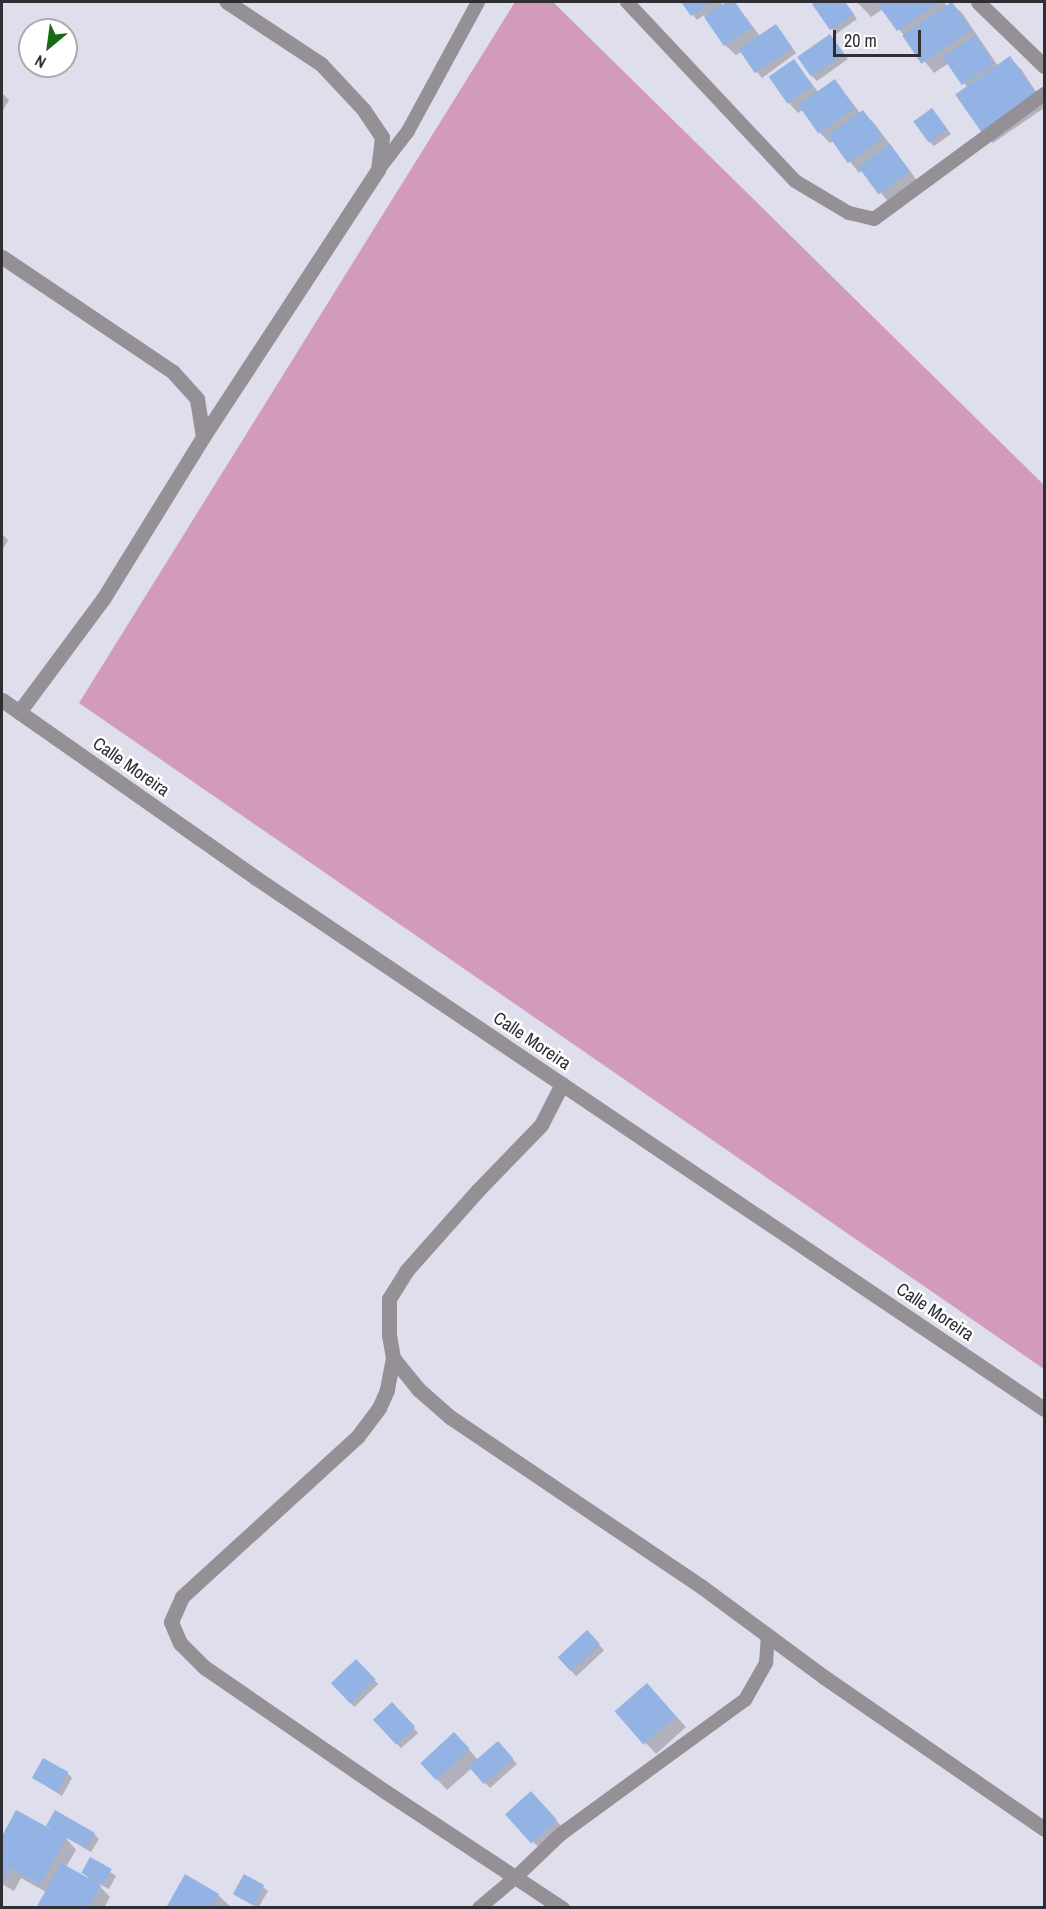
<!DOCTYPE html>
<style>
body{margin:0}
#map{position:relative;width:1046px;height:1909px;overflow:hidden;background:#dedeed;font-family:"Archivo Narrow",sans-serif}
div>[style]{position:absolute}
.forest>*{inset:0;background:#d39bbb}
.shadow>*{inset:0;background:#0003;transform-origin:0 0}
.building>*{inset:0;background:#92b3e3;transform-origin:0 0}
.service>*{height:14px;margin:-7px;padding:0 7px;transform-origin:7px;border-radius:7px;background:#949096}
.minor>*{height:15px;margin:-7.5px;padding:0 7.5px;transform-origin:7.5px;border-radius:7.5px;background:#949096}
span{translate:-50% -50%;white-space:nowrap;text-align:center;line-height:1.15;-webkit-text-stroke:5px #fff;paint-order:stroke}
.street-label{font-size:18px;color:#2e2e33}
.frame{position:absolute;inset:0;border:3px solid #2e2e33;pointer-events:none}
.north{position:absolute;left:18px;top:18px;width:60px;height:60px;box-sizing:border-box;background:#fff;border:2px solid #ababad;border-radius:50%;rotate:209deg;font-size:16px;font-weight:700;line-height:24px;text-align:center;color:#2e2e33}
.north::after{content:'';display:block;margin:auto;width:21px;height:27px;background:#176c13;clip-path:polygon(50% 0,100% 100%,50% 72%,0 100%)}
.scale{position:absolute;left:833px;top:30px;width:88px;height:27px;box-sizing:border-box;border:3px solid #2e2e33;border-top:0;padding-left:8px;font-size:18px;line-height:21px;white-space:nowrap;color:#2e2e33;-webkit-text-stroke:4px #fff;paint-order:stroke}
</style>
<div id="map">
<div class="forest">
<div style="clip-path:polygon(515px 2px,553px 2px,1044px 485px,1044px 1369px,79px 703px)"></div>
</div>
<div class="shadow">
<div style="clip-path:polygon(683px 2px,720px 2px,723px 5px,734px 2px,760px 36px,780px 30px,796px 53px,762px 78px,741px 52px,736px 55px,725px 45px,704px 15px,697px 20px)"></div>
<div style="clip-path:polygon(817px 2px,845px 2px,857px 19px,836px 34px,814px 4px)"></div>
<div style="clip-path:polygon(857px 2px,944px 2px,947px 6px,951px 3px,962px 13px,998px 66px,1010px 58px,1021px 69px,1044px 104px,1044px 108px,993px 143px,982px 133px,968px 88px,949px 63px,934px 73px,883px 9px,871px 17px)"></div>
<div style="clip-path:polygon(835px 41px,848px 59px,817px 81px,812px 76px)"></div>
<div style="clip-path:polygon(794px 61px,818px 92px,835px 81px,861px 114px,863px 112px,874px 123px,919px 183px,889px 203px,863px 170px,859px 173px,834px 141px,830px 143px,820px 133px,804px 109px,798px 113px,788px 102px,771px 78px)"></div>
<div style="clip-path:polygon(2px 93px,9px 100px,2px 112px)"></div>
<div style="clip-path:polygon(932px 110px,951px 134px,934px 146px,929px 141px)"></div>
<div style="clip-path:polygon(2px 534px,8px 540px,2px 551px)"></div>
<div style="left:587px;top:1632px;width:25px;height:38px;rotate:47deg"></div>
<div style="left:356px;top:1661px;width:32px;height:33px;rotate:46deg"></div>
<div style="clip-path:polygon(657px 1695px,686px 1727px,656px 1754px,617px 1712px)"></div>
<div style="left:392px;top:1704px;width:39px;height:23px;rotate:48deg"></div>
<div style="clip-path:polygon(498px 1743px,517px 1764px,490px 1788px,472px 1768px,447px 1790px,422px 1763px,465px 1745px,478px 1760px)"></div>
<div style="clip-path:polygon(67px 1773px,72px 1778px,62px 1796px,34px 1778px)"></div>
<div style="clip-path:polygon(541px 1804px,567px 1832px,544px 1853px,507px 1815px)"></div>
<div style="clip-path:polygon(17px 1812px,55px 1832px,48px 1825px,94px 1834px,99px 1839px,91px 1852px,65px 1837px,76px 1850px,66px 1867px,91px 1880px,83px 1873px,91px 1859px,116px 1876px,109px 1889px,97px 1883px,110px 1897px,104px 1908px,37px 1908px,46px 1892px,21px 1878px,14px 1891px,2px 1884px,2px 1839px)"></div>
<div style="clip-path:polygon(263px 1887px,268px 1891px,258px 1908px,235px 1893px)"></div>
<div style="clip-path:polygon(218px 1895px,232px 1908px,168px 1908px)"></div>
</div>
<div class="building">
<div style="clip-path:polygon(681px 2px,712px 2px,691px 16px)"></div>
<div style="clip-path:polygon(726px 2px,735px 2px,752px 27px,724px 46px,704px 17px)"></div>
<div style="clip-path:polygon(815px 2px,845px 2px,854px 14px,830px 30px,812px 4px)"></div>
<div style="clip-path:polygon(876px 2px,940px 2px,897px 31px)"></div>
<div style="left:952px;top:2px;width:34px;height:60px;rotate:56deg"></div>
<div style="left:776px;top:24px;width:29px;height:45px;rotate:56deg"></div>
<div style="left:830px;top:34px;width:24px;height:40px;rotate:55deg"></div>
<div style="left:975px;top:35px;width:34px;height:39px;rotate:56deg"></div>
<div style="left:1010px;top:56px;width:47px;height:67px;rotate:55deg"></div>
<div style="left:794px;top:59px;width:33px;height:31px;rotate:55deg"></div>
<div style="left:835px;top:79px;width:35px;height:45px;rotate:55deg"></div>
<div style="left:932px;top:108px;width:26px;height:23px;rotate:54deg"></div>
<div style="left:863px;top:110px;width:35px;height:43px;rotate:55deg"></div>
<div style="left:890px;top:144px;width:34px;height:39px;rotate:54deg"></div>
<div style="left:587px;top:1630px;width:19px;height:40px;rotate:47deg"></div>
<div style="left:356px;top:1659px;width:28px;height:35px;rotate:46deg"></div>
<div style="left:647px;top:1683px;width:44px;height:43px;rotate:49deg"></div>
<div style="left:392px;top:1702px;width:34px;height:26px;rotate:47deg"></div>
<div style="left:454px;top:1732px;width:23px;height:46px;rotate:47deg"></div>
<div style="left:498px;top:1741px;width:23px;height:39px;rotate:49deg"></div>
<div style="left:43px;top:1758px;width:29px;height:23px;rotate:29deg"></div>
<div style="left:531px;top:1791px;width:39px;height:35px;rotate:48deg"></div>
<div style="clip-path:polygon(16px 1810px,58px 1833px,46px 1826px,55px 1810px,95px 1833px,86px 1848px,67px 1837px,40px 1885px,10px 1868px,2px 1884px,2px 1836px)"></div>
<div style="left:90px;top:1857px;width:25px;height:18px;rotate:29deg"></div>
<div style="clip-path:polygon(61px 1863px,101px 1885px,88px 1908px,36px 1908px)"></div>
<div style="clip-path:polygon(185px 1874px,219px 1894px,211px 1908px,166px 1908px)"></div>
<div style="left:244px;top:1874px;width:23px;height:23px;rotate:29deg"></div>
</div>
<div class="service">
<div style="left:627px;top:2px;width:245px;rotate:46.8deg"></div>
<div style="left:795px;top:181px;width:63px;rotate:30.7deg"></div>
<div style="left:849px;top:213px;width:26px;rotate:13deg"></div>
<div style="left:874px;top:219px;width:211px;rotate:-36.3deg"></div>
<div style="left:378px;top:170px;width:49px;rotate:-52.4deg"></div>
<div style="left:408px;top:131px;width:147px;rotate:-61.5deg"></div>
<div style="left:479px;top:1908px;width:48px;rotate:-40deg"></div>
<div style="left:516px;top:1877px;width:62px;rotate:-43.7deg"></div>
<div style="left:561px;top:1834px;width:228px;rotate:-36.1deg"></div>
<div style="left:745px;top:1700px;width:43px;rotate:-60.4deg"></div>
<div style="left:766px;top:1663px;width:27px;rotate:-86deg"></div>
</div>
<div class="minor">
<div style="left:978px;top:2px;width:92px;rotate:44.1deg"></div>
<div style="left:2px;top:257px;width:206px;rotate:33.9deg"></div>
<div style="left:173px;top:372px;width:36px;rotate:48deg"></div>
<div style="left:197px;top:399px;width:38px;rotate:81deg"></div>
<div style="left:2px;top:700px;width:310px;rotate:35deg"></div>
<div style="left:256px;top:878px;width:950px;rotate:33.97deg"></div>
<div style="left:19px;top:712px;width:141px;rotate:-53.4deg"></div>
<div style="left:103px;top:599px;width:190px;rotate:-58.3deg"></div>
<div style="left:203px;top:437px;width:319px;rotate:-56.8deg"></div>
<div style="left:378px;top:170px;width:33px;rotate:-83deg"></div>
<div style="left:382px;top:137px;width:32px;rotate:-124deg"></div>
<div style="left:364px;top:110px;width:63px;rotate:-133.1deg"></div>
<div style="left:321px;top:64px;width:113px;rotate:-146.6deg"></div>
<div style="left:562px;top:1084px;width:46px;rotate:117.1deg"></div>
<div style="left:541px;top:1125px;width:91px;rotate:134.1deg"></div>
<div style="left:478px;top:1190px;width:107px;rotate:131.6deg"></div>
<div style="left:407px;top:1270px;width:34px;rotate:122deg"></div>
<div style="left:389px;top:1299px;width:36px;rotate:90deg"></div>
<div style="left:389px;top:1335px;width:23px;rotate:80deg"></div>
<div style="left:393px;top:1358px;width:40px;rotate:51deg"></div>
<div style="left:418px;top:1389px;width:43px;rotate:41.2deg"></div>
<div style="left:450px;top:1417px;width:304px;rotate:34deg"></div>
<div style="left:702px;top:1587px;width:152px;rotate:36.4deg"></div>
<div style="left:824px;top:1677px;width:267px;rotate:34.6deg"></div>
<div style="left:393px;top:1358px;width:33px;rotate:101deg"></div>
<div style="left:387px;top:1390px;width:20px;rotate:114deg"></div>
<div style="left:379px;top:1408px;width:36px;rotate:127deg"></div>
<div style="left:357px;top:1437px;width:237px;rotate:137.6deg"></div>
<div style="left:182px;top:1597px;width:27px;rotate:114deg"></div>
<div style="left:171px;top:1622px;width:23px;rotate:67deg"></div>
<div style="left:180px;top:1643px;width:34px;rotate:45deg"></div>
<div style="left:204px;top:1667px;width:221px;rotate:34.5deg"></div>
<div style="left:386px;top:1792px;width:211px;rotate:33.4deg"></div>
</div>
<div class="street-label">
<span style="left:131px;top:767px;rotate:35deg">Calle Moreira</span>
<span style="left:532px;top:1041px;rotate:34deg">Calle Moreira</span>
<span style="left:935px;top:1312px;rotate:34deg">Calle Moreira</span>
</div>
<div class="frame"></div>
<div class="north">N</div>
<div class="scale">20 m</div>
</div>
